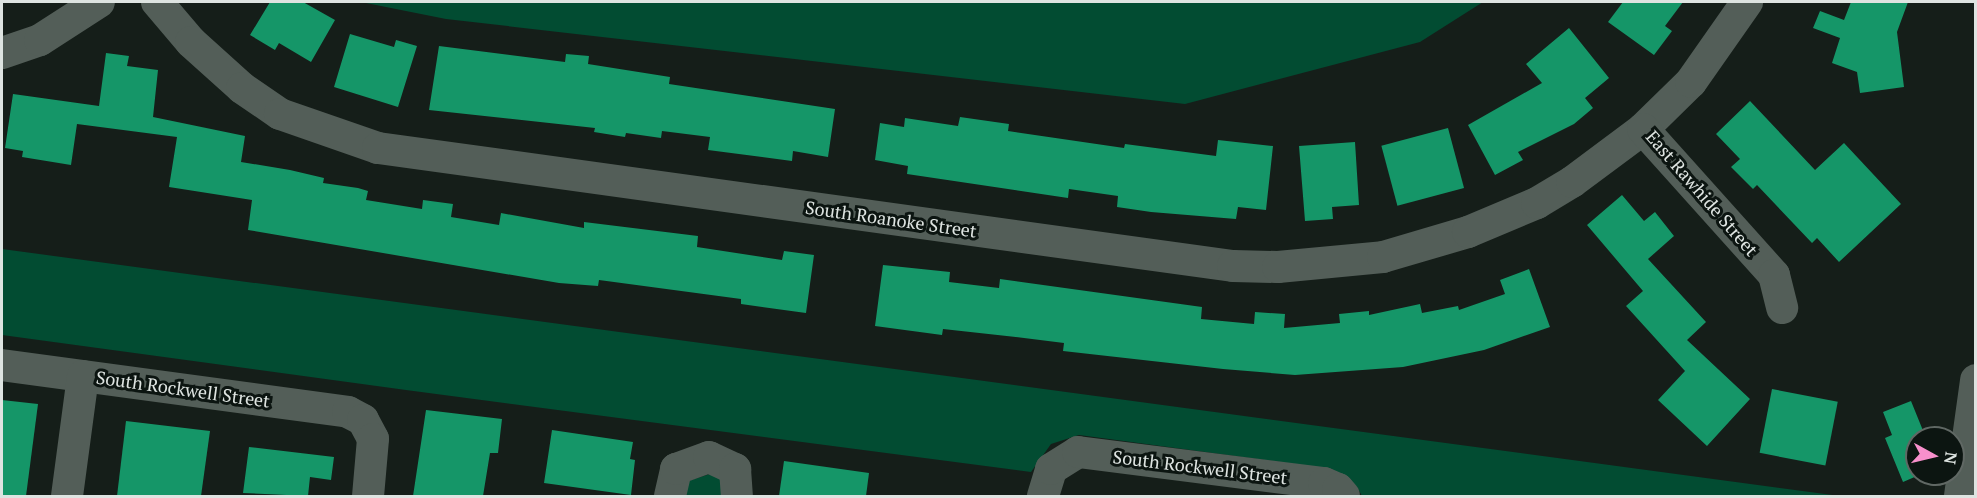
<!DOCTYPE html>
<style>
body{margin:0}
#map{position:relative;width:1977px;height:498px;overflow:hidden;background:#151e19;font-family:"PT Serif",serif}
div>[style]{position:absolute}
.green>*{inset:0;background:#024c32}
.building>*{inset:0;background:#159668;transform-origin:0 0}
.minor>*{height:32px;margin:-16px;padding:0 16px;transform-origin:16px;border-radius:16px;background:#535e58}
span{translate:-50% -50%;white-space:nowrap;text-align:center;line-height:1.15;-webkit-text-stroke:6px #0c1511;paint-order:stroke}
.street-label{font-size:18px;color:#dee4e1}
.frame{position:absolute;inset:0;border:3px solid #dee4e1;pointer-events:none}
.north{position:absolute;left:1905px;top:426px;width:60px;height:60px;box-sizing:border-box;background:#0c1511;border:2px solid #606864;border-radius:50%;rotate:98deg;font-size:16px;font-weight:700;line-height:24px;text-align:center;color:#dee4e1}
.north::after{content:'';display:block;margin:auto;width:21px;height:27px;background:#f890cc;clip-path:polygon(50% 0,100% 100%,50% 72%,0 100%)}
</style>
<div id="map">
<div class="green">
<div style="clip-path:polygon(361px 2px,1483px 2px,1420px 42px,1185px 104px,446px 19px)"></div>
<div style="clip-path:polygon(2px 249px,1840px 496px,1362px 496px,1357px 487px,1332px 469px,1079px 435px,1051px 444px,1031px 472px,406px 390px,2px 335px)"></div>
<div style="clip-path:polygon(710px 474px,720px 479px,725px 496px,684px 496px,688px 481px)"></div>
</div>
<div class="building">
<div style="clip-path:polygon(270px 2px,303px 2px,335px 20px,311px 62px,279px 43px,275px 50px,250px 35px)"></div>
<div style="clip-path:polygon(1623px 2px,1683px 2px,1665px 26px,1672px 31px,1654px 55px,1608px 22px)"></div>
<div style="clip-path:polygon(1851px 2px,1908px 2px,1897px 32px,1904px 87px,1860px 93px,1857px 72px,1832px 63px,1840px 38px,1813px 28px,1820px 11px,1844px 20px)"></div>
<div style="clip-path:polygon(1569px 28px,1609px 78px,1585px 98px,1593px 108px,1574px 124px,1518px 152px,1523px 160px,1495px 175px,1468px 125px,1542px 83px,1526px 64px)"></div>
<div style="clip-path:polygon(350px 34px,394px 47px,396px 40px,417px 46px,398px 107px,334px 87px)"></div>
<div style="clip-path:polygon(439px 46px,565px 62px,566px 54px,589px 56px,588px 64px,670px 77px,669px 84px,835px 109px,828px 157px,793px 151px,792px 161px,708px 150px,710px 137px,662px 131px,661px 138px,626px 133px,625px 137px,594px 132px,595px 128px,429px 110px)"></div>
<div style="clip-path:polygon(106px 53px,129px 56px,127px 66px,158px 70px,153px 117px,245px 136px,241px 162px,290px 170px,324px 178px,323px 183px,358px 188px,368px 191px,366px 200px,422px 209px,423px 200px,453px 204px,451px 217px,499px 225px,501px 213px,584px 228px,584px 222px,698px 236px,697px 247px,782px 260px,784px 251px,814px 255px,806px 313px,741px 304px,741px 299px,599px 280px,598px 286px,559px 283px,248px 230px,252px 200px,169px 187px,177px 137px,77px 124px,71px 165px,22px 157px,23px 151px,5px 148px,13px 94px,99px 106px)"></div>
<div style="clip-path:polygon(1750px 101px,1815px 170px,1844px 143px,1901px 204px,1839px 262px,1817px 238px,1812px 243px,1757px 185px,1753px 189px,1731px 167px,1740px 159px,1716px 134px)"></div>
<div style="clip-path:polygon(960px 117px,1009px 124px,1008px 131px,1124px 148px,1125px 144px,1216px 156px,1218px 140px,1273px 146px,1266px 210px,1238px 207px,1236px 219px,1151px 212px,1117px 207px,1118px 196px,1069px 189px,1068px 198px,907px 174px,908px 166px,875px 160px,880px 123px,904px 127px,905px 118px,958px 126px)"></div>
<div style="left:1448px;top:128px;width:62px;height:69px;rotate:75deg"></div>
<div style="clip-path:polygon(1355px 142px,1359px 205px,1332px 207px,1333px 219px,1305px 221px,1299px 146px)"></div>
<div style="clip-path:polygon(1622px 195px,1644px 221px,1655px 212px,1674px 236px,1648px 259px,1706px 322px,1687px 340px,1750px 399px,1707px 446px,1658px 400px,1685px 371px,1626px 306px,1643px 291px,1587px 225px)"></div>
<div style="clip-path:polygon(883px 265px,950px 272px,949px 282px,999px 288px,1000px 279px,1202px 307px,1201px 319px,1254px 324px,1255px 312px,1285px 314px,1284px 328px,1340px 323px,1339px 314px,1369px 311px,1369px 315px,1420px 304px,1422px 313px,1458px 306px,1459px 310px,1505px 294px,1500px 280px,1529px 269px,1550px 327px,1484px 350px,1403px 367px,1295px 375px,1223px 369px,1063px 351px,1064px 343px,1024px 338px,943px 329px,942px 335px,875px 326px)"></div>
<div style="left:1772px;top:389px;width:67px;height:65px;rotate:11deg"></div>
<div style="clip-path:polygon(2px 400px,38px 404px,26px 496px,2px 496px)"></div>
<div style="clip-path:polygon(1911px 401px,1926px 438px,1917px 438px,1917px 476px,1903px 482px,1885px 438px,1892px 435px,1883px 412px)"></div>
<div style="clip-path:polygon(426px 410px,502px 419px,498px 453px,490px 453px,483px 496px,413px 496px)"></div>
<div style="clip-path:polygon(126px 421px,210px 431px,201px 496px,117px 496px)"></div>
<div style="clip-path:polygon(552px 430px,633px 442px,630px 459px,635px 460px,631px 495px,544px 483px)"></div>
<div style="clip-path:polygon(249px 447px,334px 457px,331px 480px,310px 477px,308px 496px,243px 493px)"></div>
<div style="clip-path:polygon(784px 461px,869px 473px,866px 496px,779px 496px)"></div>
</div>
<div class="minor">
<div style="left:157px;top:2px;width:52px;rotate:49.6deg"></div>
<div style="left:191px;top:42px;width:69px;rotate:42deg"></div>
<div style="left:242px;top:88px;width:46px;rotate:34.4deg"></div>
<div style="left:280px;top:114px;width:104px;rotate:19.1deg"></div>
<div style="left:378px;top:148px;width:863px;rotate:7.86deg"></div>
<div style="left:1233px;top:266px;width:45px;rotate:1.3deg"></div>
<div style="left:1278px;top:267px;width:105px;rotate:-5.4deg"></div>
<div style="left:1383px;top:257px;width:89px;rotate:-16.4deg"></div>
<div style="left:1468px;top:232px;width:75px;rotate:-22.8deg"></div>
<div style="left:1537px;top:203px;width:41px;rotate:-31deg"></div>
<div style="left:1572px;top:182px;width:89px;rotate:-36.7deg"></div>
<div style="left:1643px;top:129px;width:67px;rotate:-44.4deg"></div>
<div style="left:1691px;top:82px;width:98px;rotate:-55deg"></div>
<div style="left:2px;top:53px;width:40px;rotate:-18.9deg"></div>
<div style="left:40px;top:40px;width:70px;rotate:-32.8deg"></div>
<div style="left:1643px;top:129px;width:196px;rotate:48.1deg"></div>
<div style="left:1774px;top:275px;width:34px;rotate:76deg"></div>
<div style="left:2px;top:365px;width:349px;rotate:7.7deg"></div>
<div style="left:348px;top:412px;width:17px;rotate:28deg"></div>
<div style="left:363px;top:420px;width:21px;rotate:62deg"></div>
<div style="left:373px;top:439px;width:57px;rotate:95deg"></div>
<div style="left:67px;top:496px;width:121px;rotate:-82.4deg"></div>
<div style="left:670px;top:496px;width:28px;rotate:-77deg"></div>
<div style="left:676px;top:469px;width:35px;rotate:-20deg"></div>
<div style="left:709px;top:457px;width:29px;rotate:25deg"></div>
<div style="left:735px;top:469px;width:27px;rotate:86deg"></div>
<div style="left:1043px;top:496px;width:28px;rotate:-73deg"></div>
<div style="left:1051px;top:469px;width:32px;rotate:-32deg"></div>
<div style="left:1078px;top:452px;width:248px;rotate:7.2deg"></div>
<div style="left:1324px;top:483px;width:15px;rotate:23deg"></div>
<div style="left:1338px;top:489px;width:9px;rotate:49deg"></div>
<div style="left:1960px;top:496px;width:117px;rotate:-82.1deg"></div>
</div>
<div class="street-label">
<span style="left:1702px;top:193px;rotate:49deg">East Rawhide Street</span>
<span style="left:891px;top:219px;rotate:8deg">South Roanoke Street</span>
<span style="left:183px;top:389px;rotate:8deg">South Rockwell Street</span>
<span style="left:1200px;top:467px;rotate:7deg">South Rockwell Street</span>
</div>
<div class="frame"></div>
<div class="north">N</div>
</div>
